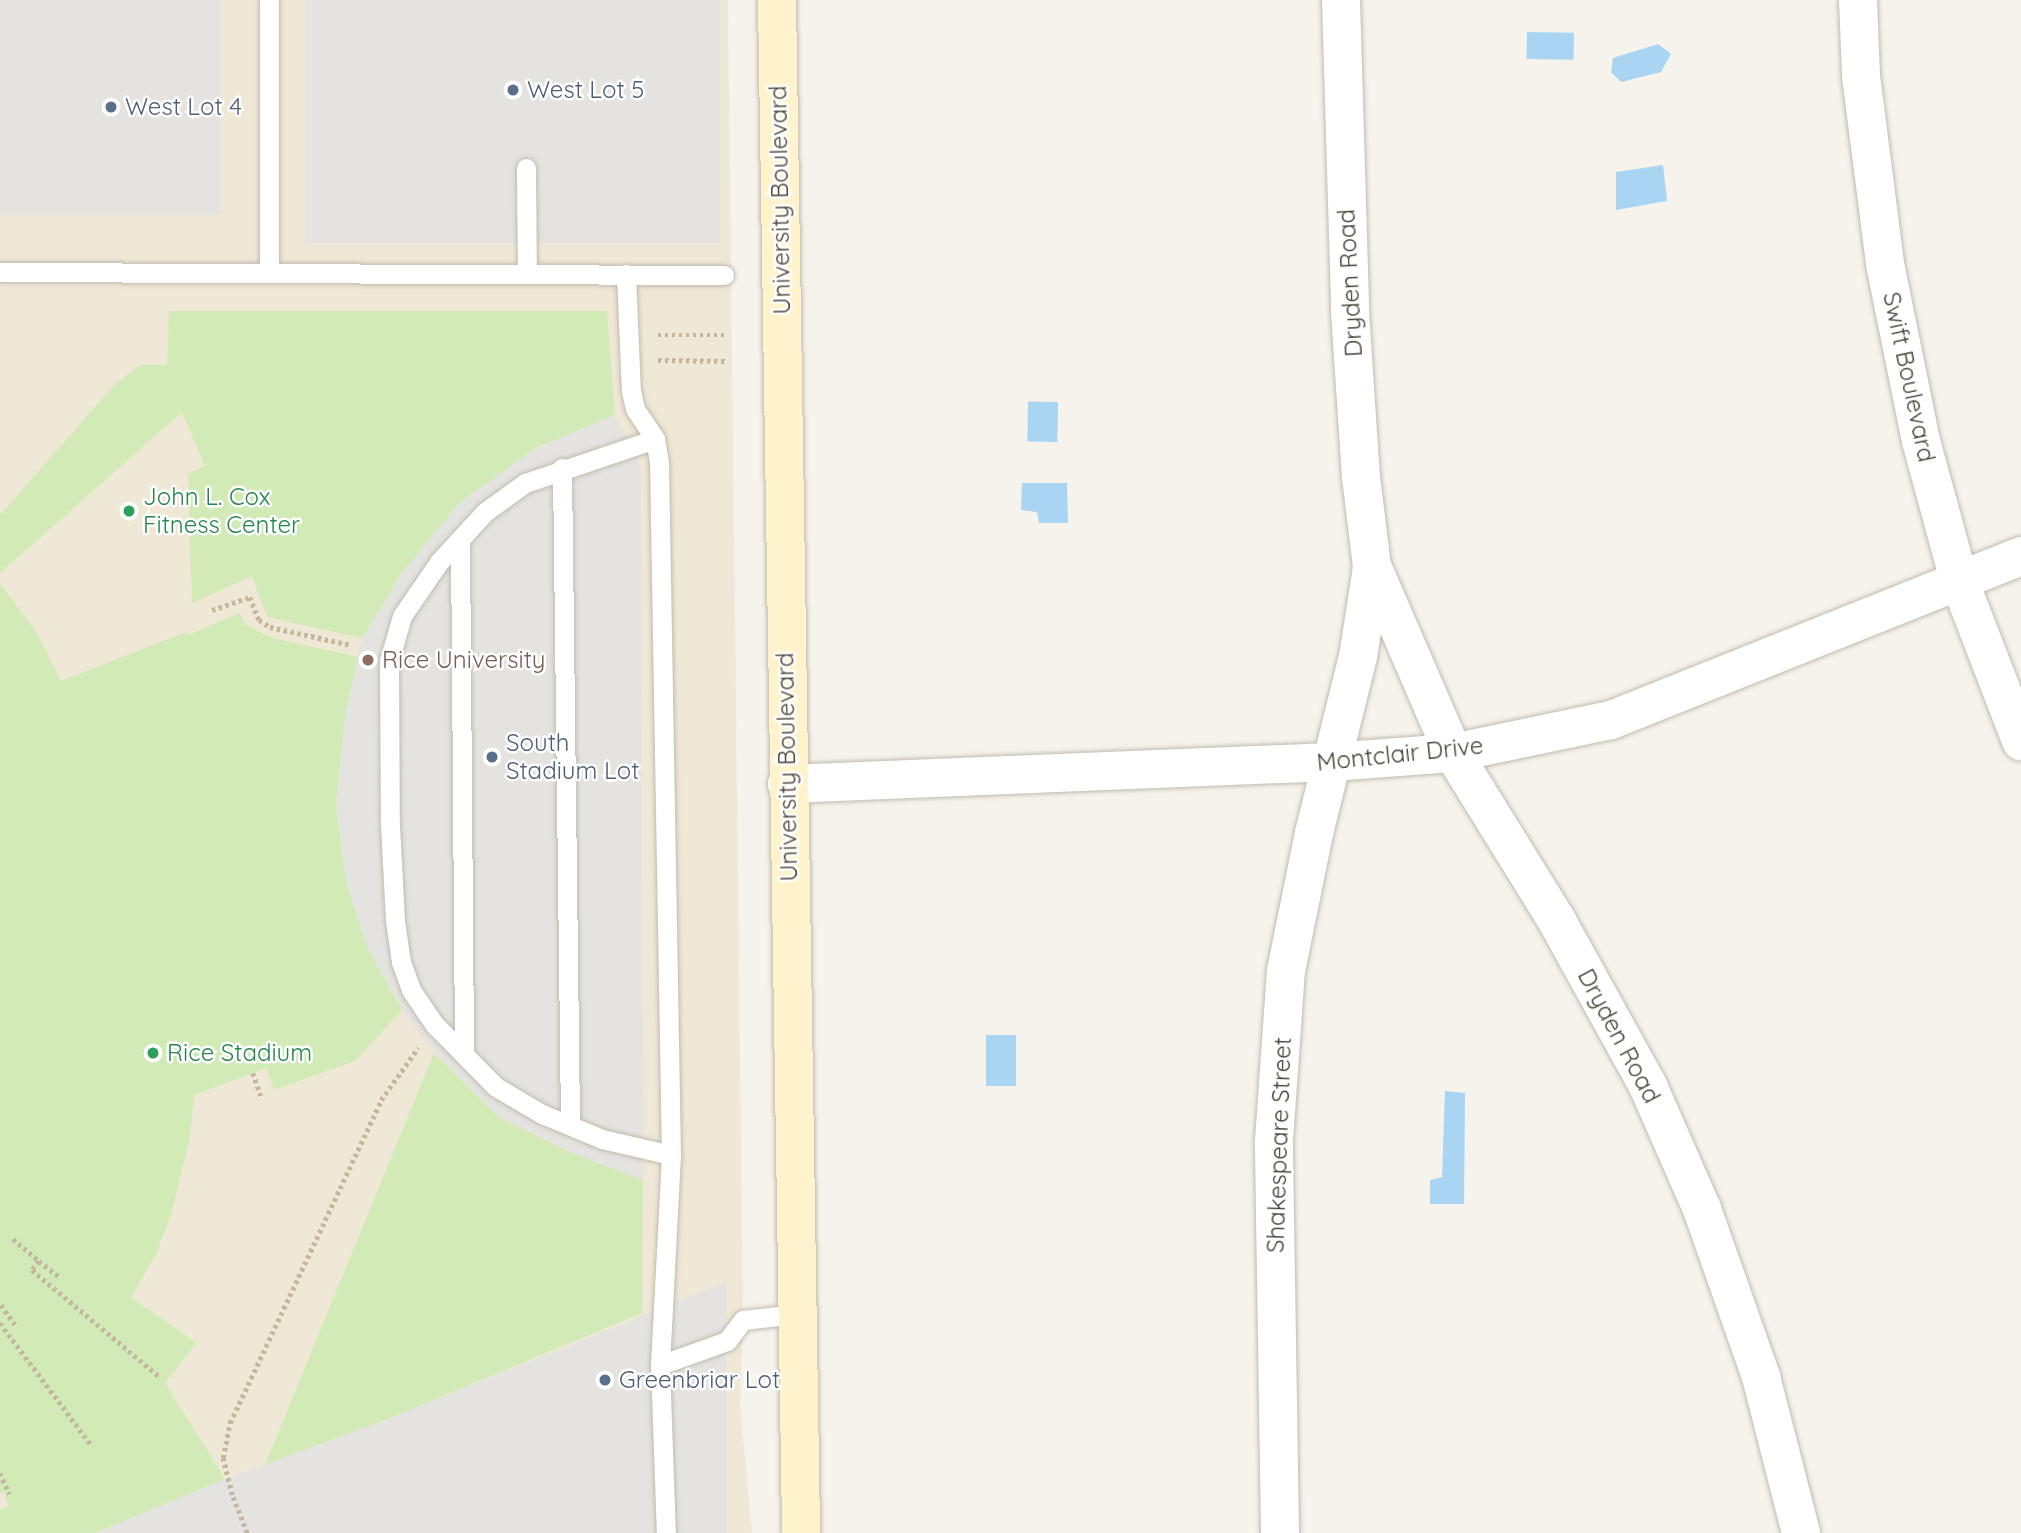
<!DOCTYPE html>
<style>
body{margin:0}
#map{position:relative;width:2021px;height:1533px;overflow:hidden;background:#f6f3ec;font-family:Quicksand,sans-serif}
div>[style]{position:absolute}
.education>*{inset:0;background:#efe8d6}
.green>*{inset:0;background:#d2eab5}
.parking>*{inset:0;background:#e5e3e0;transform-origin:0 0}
.water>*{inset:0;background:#a9d4f2;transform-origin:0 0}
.path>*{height:4.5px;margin-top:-2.25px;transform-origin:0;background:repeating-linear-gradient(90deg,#c4b79f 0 3.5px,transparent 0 7px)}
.roads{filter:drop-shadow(0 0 2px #c2bbae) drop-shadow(0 0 2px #c2bbae)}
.lane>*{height:19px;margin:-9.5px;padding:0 9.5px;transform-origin:9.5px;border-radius:9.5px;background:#fff}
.street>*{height:38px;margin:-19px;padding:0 19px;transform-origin:19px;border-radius:19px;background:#fff}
.secondary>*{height:38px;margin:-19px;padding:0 19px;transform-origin:19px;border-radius:19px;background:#fff3cd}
.dots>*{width:19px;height:19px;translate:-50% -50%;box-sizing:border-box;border:4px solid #fff;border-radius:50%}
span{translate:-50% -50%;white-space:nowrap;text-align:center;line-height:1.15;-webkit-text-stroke:5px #fff;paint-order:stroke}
.service-label{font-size:24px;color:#4e5e75}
.left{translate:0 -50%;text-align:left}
.street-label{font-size:24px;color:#4b4439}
.leisure-label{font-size:24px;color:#27864d}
.education-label{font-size:24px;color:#785e54}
</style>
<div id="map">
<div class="education">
<div style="clip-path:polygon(0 0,728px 0,743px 1320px,740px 1404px,752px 1533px,0 1533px)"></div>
</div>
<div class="green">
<div style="clip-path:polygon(169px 311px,607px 311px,615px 415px,537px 447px,404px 570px,362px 638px,267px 617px,252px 576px,192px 603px,188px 474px,205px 466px,182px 412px,0 573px,0 515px,115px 384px,141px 365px,167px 365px)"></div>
<div style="clip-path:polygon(0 583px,38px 635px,61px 681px,186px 632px,188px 635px,239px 613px,245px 624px,272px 638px,359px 657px,346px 710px,336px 803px,346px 881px,367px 947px,402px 1010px,355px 1061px,274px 1090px,266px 1068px,194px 1095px,190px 1137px,171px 1214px,156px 1254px,131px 1297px,196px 1343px,165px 1383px,225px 1479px,95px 1533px,0 1533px,0 1510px,9px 1506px,4px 1492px,0 1493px)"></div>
<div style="clip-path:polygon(434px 1053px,498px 1117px,572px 1153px,643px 1180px,642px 1313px,390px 1418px,265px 1465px)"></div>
</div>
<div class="parking">
<div style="left:0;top:0;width:221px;height:215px"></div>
<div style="left:305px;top:0;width:415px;height:243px"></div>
<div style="clip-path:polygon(615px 415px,641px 467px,643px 1180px,572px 1153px,498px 1117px,434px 1053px,402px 1010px,367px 947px,346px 881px,336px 803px,346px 710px,362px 638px,404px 570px,459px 503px,537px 447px)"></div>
<div style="clip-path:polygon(726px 1282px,726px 1533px,95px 1533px,225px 1479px,390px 1418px)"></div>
</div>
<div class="water">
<div style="left:1527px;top:32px;width:47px;height:27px;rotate:1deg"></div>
<div style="clip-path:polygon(1658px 44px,1671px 54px,1661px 72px,1621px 82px,1611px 72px,1613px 58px)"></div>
<div style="clip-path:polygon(1663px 165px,1667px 201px,1616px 210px,1616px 172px)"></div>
<div style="left:1058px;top:402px;width:40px;height:30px;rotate:91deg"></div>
<div style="clip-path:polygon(1022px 483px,1067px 483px,1068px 523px,1039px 523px,1037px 512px,1021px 510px)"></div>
<div style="left:1016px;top:1035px;width:51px;height:30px;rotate:90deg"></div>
<div style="clip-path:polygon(1445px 1091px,1465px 1093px,1464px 1204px,1430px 1204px,1430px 1180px,1442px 1177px)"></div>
</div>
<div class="path">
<div style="left:658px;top:335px;width:69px"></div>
<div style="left:658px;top:360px;width:69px;rotate:0.8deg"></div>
<div style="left:212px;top:610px;width:40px;rotate:-18.9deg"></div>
<div style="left:250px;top:597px;width:25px;rotate:69deg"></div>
<div style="left:259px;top:620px;width:13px;rotate:32deg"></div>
<div style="left:270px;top:627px;width:83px;rotate:12.5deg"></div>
<div style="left:253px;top:1073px;width:24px;rotate:71deg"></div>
<div style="left:13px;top:1239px;width:34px;rotate:40deg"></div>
<div style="left:39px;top:1261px;width:11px;rotate:128deg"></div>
<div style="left:32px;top:1270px;width:167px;rotate:39.9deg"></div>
<div style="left:39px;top:1261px;width:28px;rotate:38deg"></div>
<div style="left:1px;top:1305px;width:24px;rotate:54deg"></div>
<div style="left:0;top:1323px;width:154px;rotate:53.2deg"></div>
<div style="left:0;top:1473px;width:23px;rotate:65deg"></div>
<div style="left:247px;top:1533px;width:41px;rotate:-111.5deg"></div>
<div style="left:232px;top:1495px;width:38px;rotate:-104deg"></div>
<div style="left:223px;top:1458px;width:36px;rotate:-79deg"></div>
<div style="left:230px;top:1423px;width:357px;rotate:-64.9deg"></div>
<div style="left:381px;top:1100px;width:64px;rotate:-54.6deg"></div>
</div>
<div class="roads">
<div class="lane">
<div style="left:269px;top:0;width:273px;rotate:90deg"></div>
<div style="left:526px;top:168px;width:106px;rotate:89.5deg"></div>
<div style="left:0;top:272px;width:724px;rotate:0.24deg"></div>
<div style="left:626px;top:274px;width:117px;rotate:87.6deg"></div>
<div style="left:631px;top:391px;width:18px;rotate:77deg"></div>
<div style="left:635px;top:409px;width:36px;rotate:56deg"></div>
<div style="left:655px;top:439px;width:23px;rotate:80deg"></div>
<div style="left:659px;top:462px;width:693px;rotate:89.01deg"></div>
<div style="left:671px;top:1155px;width:210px;rotate:93deg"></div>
<div style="left:660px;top:1365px;width:168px;rotate:88deg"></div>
<div style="left:655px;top:439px;width:137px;rotate:161.3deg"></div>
<div style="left:525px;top:483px;width:49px;rotate:144.1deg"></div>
<div style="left:485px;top:512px;width:68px;rotate:132.6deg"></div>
<div style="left:439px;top:562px;width:65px;rotate:124.4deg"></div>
<div style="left:402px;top:616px;width:47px;rotate:106.1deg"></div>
<div style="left:389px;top:661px;width:164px;rotate:89.7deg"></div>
<div style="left:390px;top:825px;width:96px;rotate:87deg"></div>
<div style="left:395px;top:921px;width:41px;rotate:81.7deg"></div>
<div style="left:401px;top:962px;width:30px;rotate:70deg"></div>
<div style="left:411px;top:990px;width:41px;rotate:55.9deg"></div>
<div style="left:434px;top:1024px;width:88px;rotate:45.5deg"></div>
<div style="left:496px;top:1087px;width:53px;rotate:30.4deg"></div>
<div style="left:542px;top:1114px;width:65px;rotate:22.6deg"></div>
<div style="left:602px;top:1139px;width:71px;rotate:13.1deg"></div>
<div style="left:562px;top:468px;width:657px;rotate:89.3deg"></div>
<div style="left:460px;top:539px;width:515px;rotate:89.55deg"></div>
<div style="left:660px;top:1365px;width:71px;rotate:-19.7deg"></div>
<div style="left:727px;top:1341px;width:26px;rotate:-53deg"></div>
<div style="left:743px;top:1320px;width:53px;rotate:-6.5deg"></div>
</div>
<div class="street">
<div style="left:1341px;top:0;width:312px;rotate:88.3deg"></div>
<div style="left:1350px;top:312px;width:165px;rotate:86.2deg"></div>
<div style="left:1361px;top:477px;width:90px;rotate:83deg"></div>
<div style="left:1372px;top:566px;width:204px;rotate:66.6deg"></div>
<div style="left:1453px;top:753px;width:198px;rotate:58.2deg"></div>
<div style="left:1557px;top:921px;width:188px;rotate:61.1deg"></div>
<div style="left:1648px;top:1086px;width:134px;rotate:66.3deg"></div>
<div style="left:1702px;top:1209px;width:178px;rotate:70.6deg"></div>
<div style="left:1761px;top:1377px;width:161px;rotate:75.6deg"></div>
<div style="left:1858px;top:0;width:76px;rotate:87.7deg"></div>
<div style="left:1861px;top:76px;width:190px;rotate:82.7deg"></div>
<div style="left:1885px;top:264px;width:181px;rotate:78.5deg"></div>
<div style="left:1921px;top:441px;width:144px;rotate:74.7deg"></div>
<div style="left:1959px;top:580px;width:173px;rotate:68.9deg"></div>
<div style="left:787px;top:784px;width:544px;rotate:-2.32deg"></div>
<div style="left:1331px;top:762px;width:122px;rotate:-4.2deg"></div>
<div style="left:1453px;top:753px;width:161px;rotate:-11.8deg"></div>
<div style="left:1611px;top:720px;width:442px;rotate:-21.8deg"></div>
<div style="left:1280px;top:1533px;width:392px;rotate:-90.9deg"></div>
<div style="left:1274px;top:1141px;width:170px;rotate:-86deg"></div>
<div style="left:1286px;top:971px;width:141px;rotate:-78.5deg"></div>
<div style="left:1314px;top:833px;width:181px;rotate:-76deg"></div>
<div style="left:1358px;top:657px;width:90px;rotate:-81.1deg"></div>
</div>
<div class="secondary">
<div style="left:777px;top:0;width:1533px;rotate:89.1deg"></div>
</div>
</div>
<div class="dots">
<div style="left:513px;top:90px;background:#5c6f8a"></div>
<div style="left:111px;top:107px;background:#5c6f8a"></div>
<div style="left:129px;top:511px;background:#2e9e5b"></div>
<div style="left:368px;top:660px;background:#8d6e63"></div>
<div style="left:492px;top:757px;background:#5c6f8a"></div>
<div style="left:153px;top:1053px;background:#2e9e5b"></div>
<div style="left:605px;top:1380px;background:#5c6f8a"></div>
</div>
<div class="service-label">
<span class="left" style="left:527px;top:90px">West Lot 5</span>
<span class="left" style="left:125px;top:107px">West Lot 4</span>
<span class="left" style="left:506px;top:757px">South<br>Stadium Lot</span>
<span class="left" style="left:619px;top:1380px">Greenbriar Lot</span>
</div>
<div class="street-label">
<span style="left:780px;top:200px;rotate:-91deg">University Boulevard</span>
<span style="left:1350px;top:283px;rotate:-93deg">Dryden Road</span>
<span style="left:1909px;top:377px;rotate:78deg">Swift Boulevard</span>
<span style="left:1400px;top:754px;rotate:-6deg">Montclair Drive</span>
<span style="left:787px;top:767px;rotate:-91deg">University Boulevard</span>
<span style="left:1619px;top:1036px;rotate:62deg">Dryden Road</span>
<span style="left:1279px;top:1145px;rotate:-88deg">Shakespeare Street</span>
</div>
<div class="leisure-label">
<span class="left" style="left:143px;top:511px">John L. Cox<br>Fitness Center</span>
<span class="left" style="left:167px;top:1053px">Rice Stadium</span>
</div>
<div class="education-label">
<span class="left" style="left:382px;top:660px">Rice University</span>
</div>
</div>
